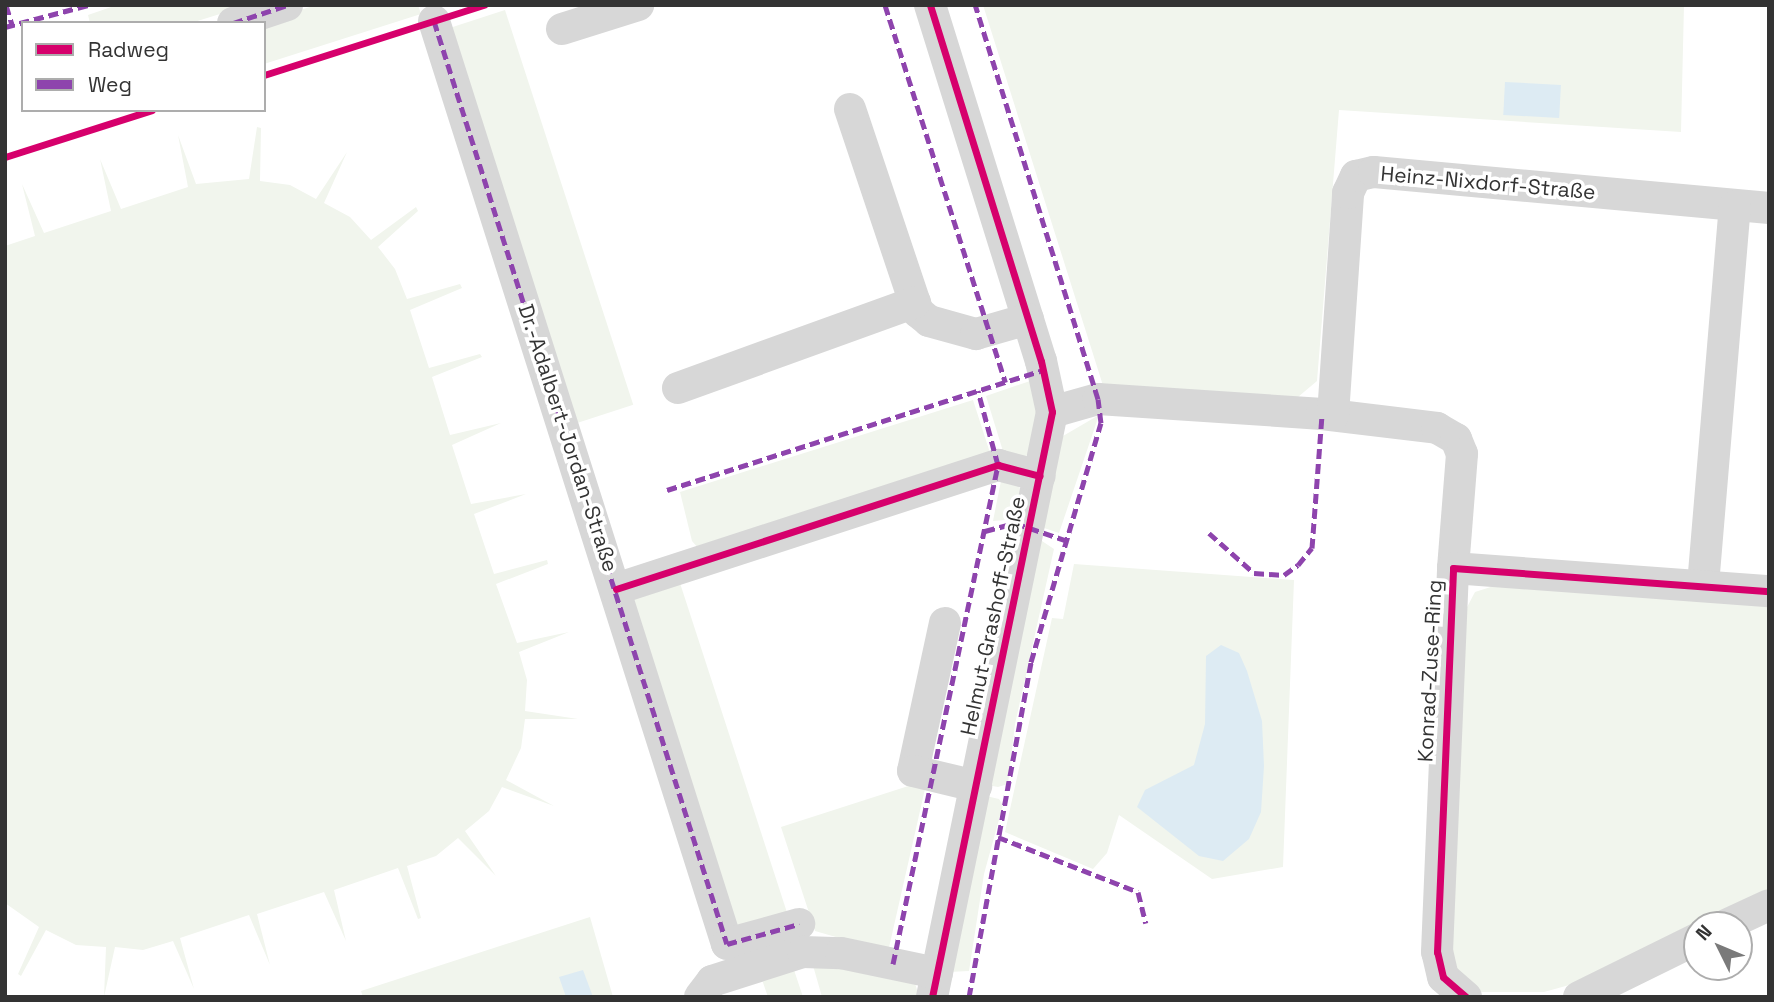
<!DOCTYPE html>
<meta charset="utf-8">
<style>
body{margin:0}
#map{position:relative;width:1774px;height:1002px;overflow:hidden;background:#fff;font-family:"Space Grotesk",sans-serif}
div>[style]{position:absolute}
.green>*{inset:0;background:#f1f5ed;transform-origin:0 0}
.water>*{inset:0;background:#ddebf3;transform-origin:0 0}
.minor>*{height:32px;margin:-16px;padding:0 16px;transform-origin:16px;border-radius:16px;background:#d7d7d7}
.quiet>*{height:5px;margin-top:-2.5px;transform-origin:0;background:repeating-linear-gradient(90deg,#8e44ad 0 10px,transparent 0 15px)}
.cycleway>*{height:7px;margin:-3.5px;padding:0 3.5px;transform-origin:3.5px;border-radius:3.5px;background:#d6006c}
span{translate:-50% -50%;white-space:nowrap;text-align:center;line-height:1.15;-webkit-text-stroke:7px #fff;paint-order:stroke}
.street-label{font-size:21px;color:#333}
.frame{position:absolute;inset:0;border:7px solid #333;pointer-events:none}
.legend{position:absolute;left:21px;top:21px;width:245px;height:91px;box-sizing:border-box;background:#fff;border:2px solid #adadad;margin:0;padding:9px 12px;list-style:none;font-size:21px;color:#333}
.legend li{display:flex;align-items:center;gap:14px;height:35px}
.legend b{width:35px;border:2px solid #adadad}
.north{position:absolute;left:1683px;top:911px;width:70px;height:70px;box-sizing:border-box;background:#fff;border:2px solid #adadad;border-radius:50%;rotate:313deg;font-size:19px;font-weight:700;line-height:28px;text-align:center;color:#333}
.north::after{content:'';display:block;margin:auto;width:24px;height:32px;background:#7a7a7a;clip-path:polygon(50% 0,100% 100%,50% 72%,0 100%)}
</style>
<div id="map">
<div class="green">
<div style="clip-path:polygon(117px 5px,249px 5px,191px 23px,90px 23px,88px 15px)"></div>
<div style="clip-path:polygon(316px 5px,418px 5px,421px 14px,264px 64px,264px 23px,260px 23px)"></div>
<div style="clip-path:polygon(983px 5px,1684px 5px,1681px 132px,1339px 110px,1317px 381px,1298px 397px,1105px 392px)"></div>
<div style="left:505px;top:10px;width:415px;height:59px;rotate:72deg"></div>
<div style="clip-path:polygon(257px 127px,261px 128px,260px 181px,290px 185px,316px 199px,347px 152px,324px 203px,350px 217px,371px 240px,416px 207px,418px 211px,378px 247px,395px 269px,407px 299px,460px 284px,462px 288px,410px 310px,429px 368px,480px 354px,482px 357px,432px 377px,450px 435px,501px 423px,452px 445px,471px 504px,526px 494px,474px 514px,494px 574px,547px 560px,548px 564px,496px 584px,517px 643px,569px 632px,519px 652px,527px 680px,525px 711px,578px 719px,525px 719px,521px 748px,506px 780px,554px 806px,502px 787px,489px 811px,465px 831px,496px 876px,458px 838px,436px 856px,407px 866px,421px 918px,418px 919px,398px 868px,334px 890px,346px 941px,324px 892px,257px 914px,270px 965px,249px 915px,180px 938px,194px 989px,173px 941px,143px 950px,115px 947px,104px 997px,106px 947px,76px 945px,46px 930px,21px 976px,18px 974px,39px 927px,5px 903px,5px 246px,35px 236px,22px 184px,44px 233px,111px 211px,100px 159px,121px 209px,188px 187px,178px 135px,196px 184px,249px 179px)"></div>
<div style="clip-path:polygon(1036px 379px,1039px 403px,1029px 454px,1014px 462px,1006px 461px,986px 396px)"></div>
<div style="clip-path:polygon(973px 400px,991px 456px,698px 548px,692px 541px,680px 492px)"></div>
<div style="clip-path:polygon(1099px 415px,1059px 533px,1041px 527px,1063px 436px)"></div>
<div style="clip-path:polygon(1001px 481px,1017px 484px,1021px 490px,1019px 519px,993px 521px)"></div>
<div style="clip-path:polygon(1039px 539px,1054px 549px,1015px 724px,1008px 784px,998px 787px,987px 785px)"></div>
<div style="clip-path:polygon(1074px 564px,1294px 580px,1283px 867px,1212px 879px,1119px 815px,1107px 853px,1093px 869px,1005px 832px,1052px 618px,1063px 619px)"></div>
<div style="left:679px;top:580px;width:355px;height:52px;rotate:72deg"></div>
<div style="clip-path:polygon(1500px 584px,1769px 601px,1769px 894px,1573px 984px,1544px 992px,1474px 992px,1451px 971px,1464px 613px,1475px 592px)"></div>
<div style="clip-path:polygon(927px 780px,888px 952px,815px 931px,781px 827px)"></div>
<div style="clip-path:polygon(986px 796px,999px 799px,1003px 805px,984px 874px,969px 971px,949px 972px)"></div>
<div style="clip-path:polygon(590px 917px,613px 997px,363px 997px,361px 991px)"></div>
<div style="clip-path:polygon(812px 962px,915px 983px,919px 997px,822px 997px)"></div>
<div style="clip-path:polygon(792px 964px,803px 997px,768px 997px,760px 974px)"></div>
</div>
<div class="water">
<div style="left:1505px;top:82px;width:56px;height:33px;rotate:3deg"></div>
<div style="clip-path:polygon(1221px 645px,1239px 653px,1247px 671px,1262px 721px,1264px 766px,1261px 812px,1249px 839px,1223px 861px,1199px 856px,1137px 807px,1145px 790px,1194px 765px,1205px 724px,1206px 656px)"></div>
<div style="clip-path:polygon(583px 970px,593px 997px,566px 997px,559px 977px)"></div>
</div>
<div class="minor">
<div style="left:930px;top:5px;width:373px;rotate:72.7deg"></div>
<div style="left:1041px;top:361px;width:52px;rotate:77.8deg"></div>
<div style="left:1052px;top:412px;width:597px;rotate:101.59deg"></div>
<div style="left:434px;top:21px;width:968px;rotate:72.39deg"></div>
<div style="left:727px;top:944px;width:75px;rotate:-15.5deg"></div>
<div style="left:233px;top:23px;width:57px;rotate:-18.4deg"></div>
<div style="left:562px;top:29px;width:80px;rotate:-17.5deg"></div>
<div style="left:850px;top:109px;width:214px;rotate:71.5deg"></div>
<div style="left:918px;top:312px;width:14px;rotate:39deg"></div>
<div style="left:929px;top:321px;width:49px;rotate:15.5deg"></div>
<div style="left:976px;top:334px;width:54px;rotate:-16.1deg"></div>
<div style="left:678px;top:388px;width:252px;rotate:-19.9deg"></div>
<div style="left:1052px;top:412px;width:48px;rotate:-15.8deg"></div>
<div style="left:1098px;top:399px;width:225px;rotate:3.8deg"></div>
<div style="left:1322px;top:414px;width:116px;rotate:6.9deg"></div>
<div style="left:1437px;top:428px;width:22px;rotate:30deg"></div>
<div style="left:1456px;top:439px;width:16px;rotate:68deg"></div>
<div style="left:1462px;top:454px;width:114px;rotate:94.5deg"></div>
<div style="left:1333px;top:415px;width:223px;rotate:-86.1deg"></div>
<div style="left:1348px;top:193px;width:19px;rotate:-65deg"></div>
<div style="left:1356px;top:176px;width:18px;rotate:-13deg"></div>
<div style="left:1374px;top:172px;width:397px;rotate:5.2deg"></div>
<div style="left:1703px;top:585px;width:380px;rotate:-85.2deg"></div>
<div style="left:616px;top:589px;width:402px;rotate:-18deg"></div>
<div style="left:998px;top:465px;width:43px;rotate:14.7deg"></div>
<div style="left:945px;top:623px;width:151px;rotate:102.2deg"></div>
<div style="left:913px;top:771px;width:65px;rotate:13.4deg"></div>
<div style="left:1726px;top:925px;width:47px;rotate:-24.9deg"></div>
<div style="left:700px;top:997px;width:20px;rotate:-53deg"></div>
<div style="left:712px;top:981px;width:96px;rotate:-17.7deg"></div>
<div style="left:803px;top:952px;width:38px;rotate:2deg"></div>
<div style="left:841px;top:953px;width:98px;rotate:11.8deg"></div>
<div style="left:1466px;top:997px;width:30px;rotate:-139deg"></div>
<div style="left:1443px;top:977px;width:26px;rotate:-103deg"></div>
<div style="left:1437px;top:952px;width:384px;rotate:-87.6deg"></div>
<div style="left:1453px;top:568px;width:317px;rotate:4.2deg"></div>
<div style="left:1579px;top:997px;width:131px;rotate:-26.2deg"></div>
</div>
<div class="quiet">
<div style="left:6px;top:5px;width:21px;rotate:73deg"></div>
<div style="left:885px;top:5px;width:396px;rotate:72.3deg"></div>
<div style="left:434px;top:21px;width:968px;rotate:72.39deg"></div>
<div style="left:727px;top:944px;width:75px;rotate:-15.5deg"></div>
<div style="left:233px;top:23px;width:57px;rotate:-18.4deg"></div>
<div style="left:5px;top:27px;width:86px;rotate:-14.8deg"></div>
<div style="left:667px;top:490px;width:395px;rotate:-17.7deg"></div>
<div style="left:985px;top:531px;width:31px;rotate:-15deg"></div>
<div style="left:1015px;top:523px;width:53px;rotate:18.8deg"></div>
<div style="left:1209px;top:533px;width:60px;rotate:41.6deg"></div>
<div style="left:1254px;top:573px;width:30px;rotate:4deg"></div>
<div style="left:1284px;top:575px;width:17px;rotate:-36deg"></div>
<div style="left:1298px;top:565px;width:22px;rotate:-51deg"></div>
<div style="left:1312px;top:548px;width:134px;rotate:-85.7deg"></div>
<div style="left:998px;top:837px;width:150px;rotate:21.4deg"></div>
<div style="left:1138px;top:892px;width:32px;rotate:76deg"></div>
<div style="left:893px;top:964px;width:510px;rotate:-78.12deg"></div>
<div style="left:998px;top:465px;width:77px;rotate:-105.1deg"></div>
<div style="left:969px;top:997px;width:341px;rotate:-79.5deg"></div>
<div style="left:1031px;top:662px;width:249px;rotate:-73.7deg"></div>
<div style="left:1101px;top:423px;width:24px;rotate:-97deg"></div>
<div style="left:1098px;top:399px;width:413px;rotate:-107.3deg"></div>
</div>
<div class="cycleway">
<div style="left:930px;top:5px;width:373px;rotate:72.7deg"></div>
<div style="left:1041px;top:361px;width:52px;rotate:77.8deg"></div>
<div style="left:1052px;top:412px;width:597px;rotate:101.59deg"></div>
<div style="left:264px;top:75px;width:231px;rotate:-17.7deg"></div>
<div style="left:5px;top:157px;width:154px;rotate:-17.7deg"></div>
<div style="left:616px;top:589px;width:402px;rotate:-18deg"></div>
<div style="left:998px;top:465px;width:43px;rotate:14.7deg"></div>
<div style="left:1466px;top:997px;width:30px;rotate:-139deg"></div>
<div style="left:1443px;top:977px;width:26px;rotate:-103deg"></div>
<div style="left:1437px;top:952px;width:384px;rotate:-87.6deg"></div>
<div style="left:1453px;top:568px;width:317px;rotate:4.2deg"></div>
</div>
<div class="street-label">
<span style="left:1488px;top:183px;rotate:5deg">Heinz-Nixdorf-Straße</span>
<span style="left:568px;top:438px;rotate:72deg">Dr.-Adalbert-Jordan-Straße</span>
<span style="left:993px;top:616px;rotate:-78deg">Helmut-Grashoff-Straße</span>
<span style="left:1430px;top:671px;rotate:-87deg">Konrad-Zuse-Ring</span>
</div>
<div class="frame"></div>
<ul class="legend">
<li><b style="height:9px;background:#d6006c"></b>Radweg</li>
<li><b style="height:9px;background:#8e44ad"></b>Weg</li>
</ul>
<div class="north">N</div>
</div>
